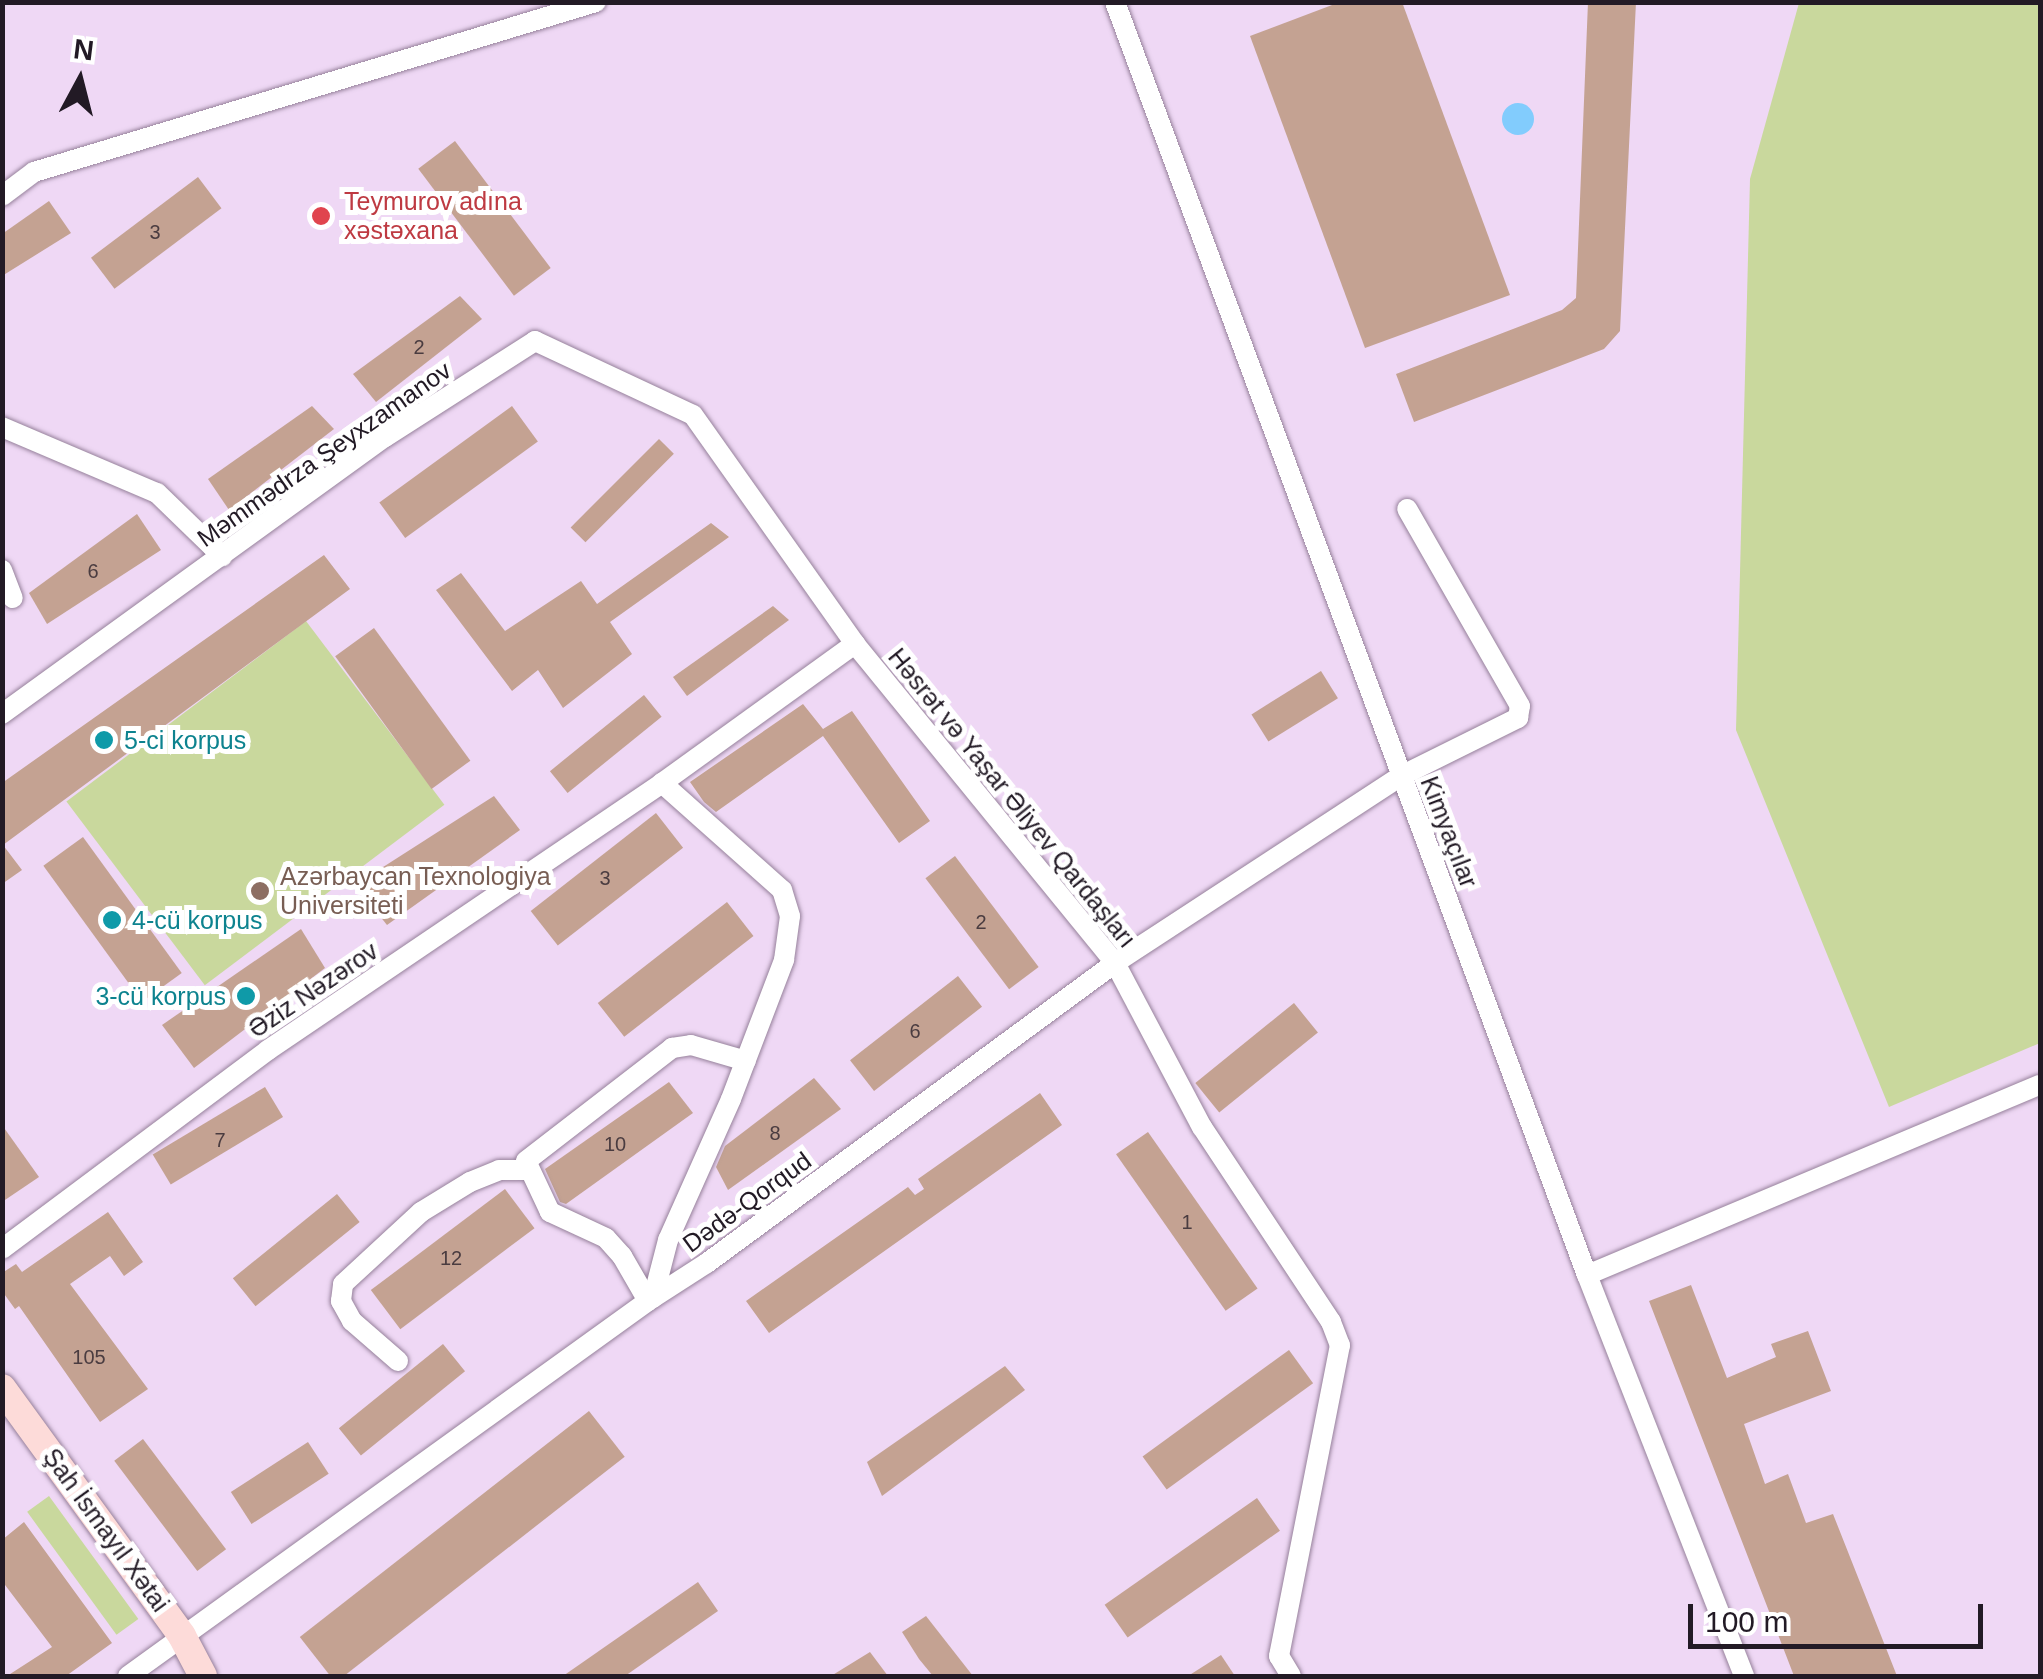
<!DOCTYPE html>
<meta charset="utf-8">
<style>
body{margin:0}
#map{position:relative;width:2043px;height:1679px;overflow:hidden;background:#efd8f5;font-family:Arial,sans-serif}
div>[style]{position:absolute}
.green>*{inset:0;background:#c9d89d;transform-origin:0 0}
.water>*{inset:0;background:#82ccfd}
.round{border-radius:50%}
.building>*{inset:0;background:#c4a292;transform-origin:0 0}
.roads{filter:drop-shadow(0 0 2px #96819b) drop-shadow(0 0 2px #96819b)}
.minor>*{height:20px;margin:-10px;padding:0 10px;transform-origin:10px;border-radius:10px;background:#fff}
.major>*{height:28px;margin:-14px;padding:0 14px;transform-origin:14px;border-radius:14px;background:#fddbd9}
.dots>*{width:28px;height:28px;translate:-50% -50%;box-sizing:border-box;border:5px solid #fff;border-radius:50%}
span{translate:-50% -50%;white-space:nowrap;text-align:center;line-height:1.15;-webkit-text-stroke:10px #fff;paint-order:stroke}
.number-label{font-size:20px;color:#4a3c40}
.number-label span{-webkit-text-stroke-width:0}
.health-label{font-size:25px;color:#be3a42}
.left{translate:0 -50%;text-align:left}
.street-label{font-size:25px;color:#221a25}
.culture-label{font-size:25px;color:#0d838f}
.right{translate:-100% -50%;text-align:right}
.education-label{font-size:25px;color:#785e54}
.frame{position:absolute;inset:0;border:5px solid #221a25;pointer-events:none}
.north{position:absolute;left:30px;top:30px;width:100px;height:100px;-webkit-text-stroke:8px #fff;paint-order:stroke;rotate:7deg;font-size:28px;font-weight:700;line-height:40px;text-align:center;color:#221a25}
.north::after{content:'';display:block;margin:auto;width:35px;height:45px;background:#221a25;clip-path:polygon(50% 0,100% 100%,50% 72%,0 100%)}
.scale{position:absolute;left:1688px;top:1604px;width:295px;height:45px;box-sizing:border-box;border:5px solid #221a25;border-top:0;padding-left:12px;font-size:30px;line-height:35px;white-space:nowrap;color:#221a25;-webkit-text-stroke:8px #fff;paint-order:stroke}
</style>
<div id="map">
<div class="green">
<div style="clip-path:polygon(1799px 3px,2040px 3px,2040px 1043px,1889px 1107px,1736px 730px,1750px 179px)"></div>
<div style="left:306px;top:621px;width:230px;height:300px;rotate:53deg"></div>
<div style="left:49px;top:1496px;width:152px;height:27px;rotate:54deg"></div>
</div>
<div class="water">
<div class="round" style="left:1502px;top:103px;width:32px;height:32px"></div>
</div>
<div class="building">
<div style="clip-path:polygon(1340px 2px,1402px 2px,1510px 295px,1365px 348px,1250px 36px)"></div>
<div style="clip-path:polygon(1588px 2px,1636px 2px,1620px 331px,1604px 349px,1414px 422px,1396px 374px,1562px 310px,1576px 298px)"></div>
<div style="left:455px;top:141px;width:159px;height:46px;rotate:53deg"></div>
<div style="left:198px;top:177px;width:39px;height:134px;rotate:53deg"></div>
<div style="clip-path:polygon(49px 201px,71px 233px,2px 276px,2px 234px)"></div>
<div style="clip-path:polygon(460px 296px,482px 319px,376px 402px,353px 374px)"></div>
<div style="clip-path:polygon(312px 406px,334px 429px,229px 510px,208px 479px)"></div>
<div style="left:512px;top:406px;width:44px;height:164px;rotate:54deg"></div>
<div style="left:659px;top:439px;width:21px;height:125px;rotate:45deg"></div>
<div style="clip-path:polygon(137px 514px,161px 550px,47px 624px,29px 593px)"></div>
<div style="clip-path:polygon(711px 523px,729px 537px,610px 622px,632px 654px,563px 708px,538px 670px,512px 691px,436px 590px,461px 573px,505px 631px,581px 581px,597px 604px)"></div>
<div style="clip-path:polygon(324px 555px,350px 589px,3px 845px,22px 870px,2px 884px,2px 783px)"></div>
<div style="clip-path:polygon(773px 606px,789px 620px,687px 696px,673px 677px)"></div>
<div style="left:374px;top:628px;width:164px;height:48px;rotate:54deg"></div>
<div style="left:1321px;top:671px;width:32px;height:82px;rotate:58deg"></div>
<div style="left:644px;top:695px;width:28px;height:121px;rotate:51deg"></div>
<div style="clip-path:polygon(803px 704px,823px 729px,852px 711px,930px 821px,899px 843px,823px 736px,716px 812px,704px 802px,690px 782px)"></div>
<div style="clip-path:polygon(494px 796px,520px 830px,387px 925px,355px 885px)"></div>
<div style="left:656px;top:813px;width:44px;height:159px;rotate:52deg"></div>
<div style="left:83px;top:837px;width:168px;height:49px;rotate:54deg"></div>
<div style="left:955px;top:856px;width:139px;height:37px;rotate:53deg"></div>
<div style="left:727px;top:902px;width:43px;height:164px;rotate:52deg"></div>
<div style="clip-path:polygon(301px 929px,325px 968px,194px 1068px,162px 1025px)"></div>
<div style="left:958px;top:976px;width:39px;height:137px;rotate:52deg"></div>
<div style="left:1294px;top:1003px;width:38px;height:127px;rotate:51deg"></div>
<div style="clip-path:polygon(814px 1078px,841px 1109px,728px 1190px,716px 1167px,725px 1146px)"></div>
<div style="clip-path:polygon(669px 1082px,693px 1113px,566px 1204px,560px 1202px,545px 1169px)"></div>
<div style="left:265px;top:1087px;width:35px;height:131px;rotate:59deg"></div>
<div style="clip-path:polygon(1040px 1093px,1062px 1125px,769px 1333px,746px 1301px,908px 1187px,915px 1195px,924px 1189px,918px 1179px)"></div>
<div style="clip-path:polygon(2px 1125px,39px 1177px,2px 1202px)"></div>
<div style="left:1148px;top:1132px;width:191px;height:39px;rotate:55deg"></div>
<div style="left:505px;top:1189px;width:49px;height:168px;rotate:53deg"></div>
<div style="left:337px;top:1194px;width:36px;height:134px;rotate:51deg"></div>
<div style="clip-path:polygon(108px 1212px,143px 1262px,124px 1276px,110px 1256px,70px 1284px,148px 1389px,100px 1422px,19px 1306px,15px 1309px,2px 1291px,2px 1273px,16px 1264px,22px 1272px)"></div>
<div style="clip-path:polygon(1691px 1285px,1727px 1378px,1776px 1357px,1771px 1344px,1808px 1331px,1831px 1391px,1744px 1424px,1765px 1484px,1788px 1474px,1806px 1523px,1833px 1514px,1897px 1676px,1794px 1676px,1649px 1301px)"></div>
<div style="left:443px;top:1344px;width:35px;height:134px;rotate:51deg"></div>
<div style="left:1289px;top:1350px;width:41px;height:181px;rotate:54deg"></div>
<div style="clip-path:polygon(1005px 1366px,1025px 1390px,882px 1496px,867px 1462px)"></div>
<div style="left:589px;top:1411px;width:58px;height:367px;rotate:52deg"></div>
<div style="left:143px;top:1439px;width:138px;height:36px;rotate:53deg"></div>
<div style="left:308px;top:1442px;width:38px;height:92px;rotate:57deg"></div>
<div style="left:1257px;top:1498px;width:40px;height:186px;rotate:55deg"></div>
<div style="clip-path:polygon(24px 1522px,112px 1643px,66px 1676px,7px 1676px,52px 1647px,2px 1581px,2px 1540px)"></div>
<div style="clip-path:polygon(698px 1582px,718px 1611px,625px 1676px,563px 1676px)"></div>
<div style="clip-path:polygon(926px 1616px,973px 1676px,933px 1676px,919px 1659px,902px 1632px)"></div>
<div style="clip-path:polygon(870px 1652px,888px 1676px,831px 1676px)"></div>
<div style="clip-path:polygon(1221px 1655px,1235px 1676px,1188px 1676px)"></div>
</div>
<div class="roads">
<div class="minor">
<div style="left:1115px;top:2px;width:1358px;rotate:69.66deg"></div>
<div style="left:1587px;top:1275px;width:431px;rotate:68.6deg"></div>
<div style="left:2px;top:196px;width:40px;rotate:-37deg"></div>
<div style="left:34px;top:172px;width:587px;rotate:-16.83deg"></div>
<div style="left:2px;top:427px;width:168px;rotate:23.1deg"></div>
<div style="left:157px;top:493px;width:91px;rotate:44.1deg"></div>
<div style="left:2px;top:570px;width:30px;rotate:69deg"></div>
<div style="left:2px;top:714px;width:473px;rotate:-35.9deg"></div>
<div style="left:385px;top:437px;width:178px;rotate:-32.6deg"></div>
<div style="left:535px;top:341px;width:174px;rotate:25.1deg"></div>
<div style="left:693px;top:415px;width:281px;rotate:54.7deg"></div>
<div style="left:855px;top:644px;width:412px;rotate:50.8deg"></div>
<div style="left:1115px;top:963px;width:186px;rotate:62.1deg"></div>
<div style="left:1202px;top:1127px;width:234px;rotate:56.5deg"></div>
<div style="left:1331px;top:1322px;width:25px;rotate:69deg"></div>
<div style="left:1340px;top:1345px;width:317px;rotate:101.1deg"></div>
<div style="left:1279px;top:1656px;width:23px;rotate:59deg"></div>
<div style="left:2px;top:1249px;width:332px;rotate:-36.8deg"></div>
<div style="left:268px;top:1050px;width:476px;rotate:-34.1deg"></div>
<div style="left:662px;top:783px;width:238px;rotate:-35.8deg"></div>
<div style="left:1587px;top:1275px;width:491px;rotate:-22.8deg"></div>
<div style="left:653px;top:1298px;width:60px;rotate:-75.5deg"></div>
<div style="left:668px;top:1240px;width:154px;rotate:-65.9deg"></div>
<div style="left:731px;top:1099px;width:149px;rotate:-69.1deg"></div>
<div style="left:784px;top:960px;width:44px;rotate:-82.2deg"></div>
<div style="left:790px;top:916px;width:27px;rotate:-107deg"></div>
<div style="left:782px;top:890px;width:161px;rotate:-138.3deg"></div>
<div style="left:648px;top:1301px;width:52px;rotate:-120deg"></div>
<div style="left:622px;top:1256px;width:24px;rotate:-132deg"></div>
<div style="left:606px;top:1238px;width:62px;rotate:-155.1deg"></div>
<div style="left:550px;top:1212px;width:56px;rotate:-115.2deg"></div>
<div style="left:526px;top:1161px;width:185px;rotate:-37.7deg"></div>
<div style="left:672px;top:1048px;width:19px;rotate:-9deg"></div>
<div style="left:691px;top:1045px;width:57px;rotate:16.2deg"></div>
<div style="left:398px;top:1361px;width:61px;rotate:-139deg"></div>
<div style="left:352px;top:1321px;width:23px;rotate:-119deg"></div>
<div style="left:341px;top:1301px;width:17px;rotate:-83deg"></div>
<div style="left:343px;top:1284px;width:106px;rotate:-42.7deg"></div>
<div style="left:421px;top:1212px;width:57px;rotate:-31.5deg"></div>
<div style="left:470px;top:1182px;width:31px;rotate:-22deg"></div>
<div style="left:499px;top:1170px;width:28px"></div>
<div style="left:128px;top:1676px;width:641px;rotate:-35.8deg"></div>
<div style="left:648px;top:1301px;width:70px;rotate:-32.8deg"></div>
<div style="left:707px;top:1263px;width:506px;rotate:-36.33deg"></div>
<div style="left:1115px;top:963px;width:342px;rotate:-33.2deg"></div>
<div style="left:1401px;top:776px;width:131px;rotate:-26.4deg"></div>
<div style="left:1518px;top:718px;width:12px;rotate:-81deg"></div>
<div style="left:1520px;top:706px;width:227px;rotate:-119.8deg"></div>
</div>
<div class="major">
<div style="left:2px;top:1388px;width:306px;rotate:54deg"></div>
<div style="left:182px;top:1636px;width:45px;rotate:62.3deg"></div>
</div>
</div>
<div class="dots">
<div style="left:321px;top:216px;background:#e0444e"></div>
<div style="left:104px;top:740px;background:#0f9aa8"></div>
<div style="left:260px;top:891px;background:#8d6e63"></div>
<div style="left:112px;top:920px;background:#0f9aa8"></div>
<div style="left:246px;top:996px;background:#0f9aa8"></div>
</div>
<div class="number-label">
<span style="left:155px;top:232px">3</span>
<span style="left:419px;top:347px">2</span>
<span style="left:93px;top:571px">6</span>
<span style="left:605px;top:878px">3</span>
<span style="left:981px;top:922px">2</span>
<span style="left:915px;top:1031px">6</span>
<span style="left:775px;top:1133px">8</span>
<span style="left:220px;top:1140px">7</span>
<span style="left:615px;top:1144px">10</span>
<span style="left:1187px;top:1222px">1</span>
<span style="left:451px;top:1258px">12</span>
<span style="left:89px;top:1357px">105</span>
</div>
<div class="health-label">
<span class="left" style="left:344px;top:216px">Teymurov adına<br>xəstəxana</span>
</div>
<div class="street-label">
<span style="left:324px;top:454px;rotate:-35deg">Məmmədrza Şeyxzamanov</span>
<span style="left:1012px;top:798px;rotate:51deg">Həsrət və Yaşar Əliyev Qardaşları</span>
<span style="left:1449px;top:832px;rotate:69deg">Kimyaçılar</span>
<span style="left:313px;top:990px;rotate:-34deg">Əziz Nəzərov</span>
<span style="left:747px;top:1202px;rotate:-36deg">Dədə-Qorqud</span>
<span style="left:106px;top:1530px;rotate:54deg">Şah İsmayıl Xətai</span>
</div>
<div class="culture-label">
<span class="left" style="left:124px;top:740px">5-ci korpus</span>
<span class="left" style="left:132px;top:920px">4-cü korpus</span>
<span class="right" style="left:226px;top:996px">3-cü korpus</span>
</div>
<div class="education-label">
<span class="left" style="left:280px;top:891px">Azərbaycan Texnologiya<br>Universiteti</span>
</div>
<div class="frame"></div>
<div class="north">N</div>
<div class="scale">100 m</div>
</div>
